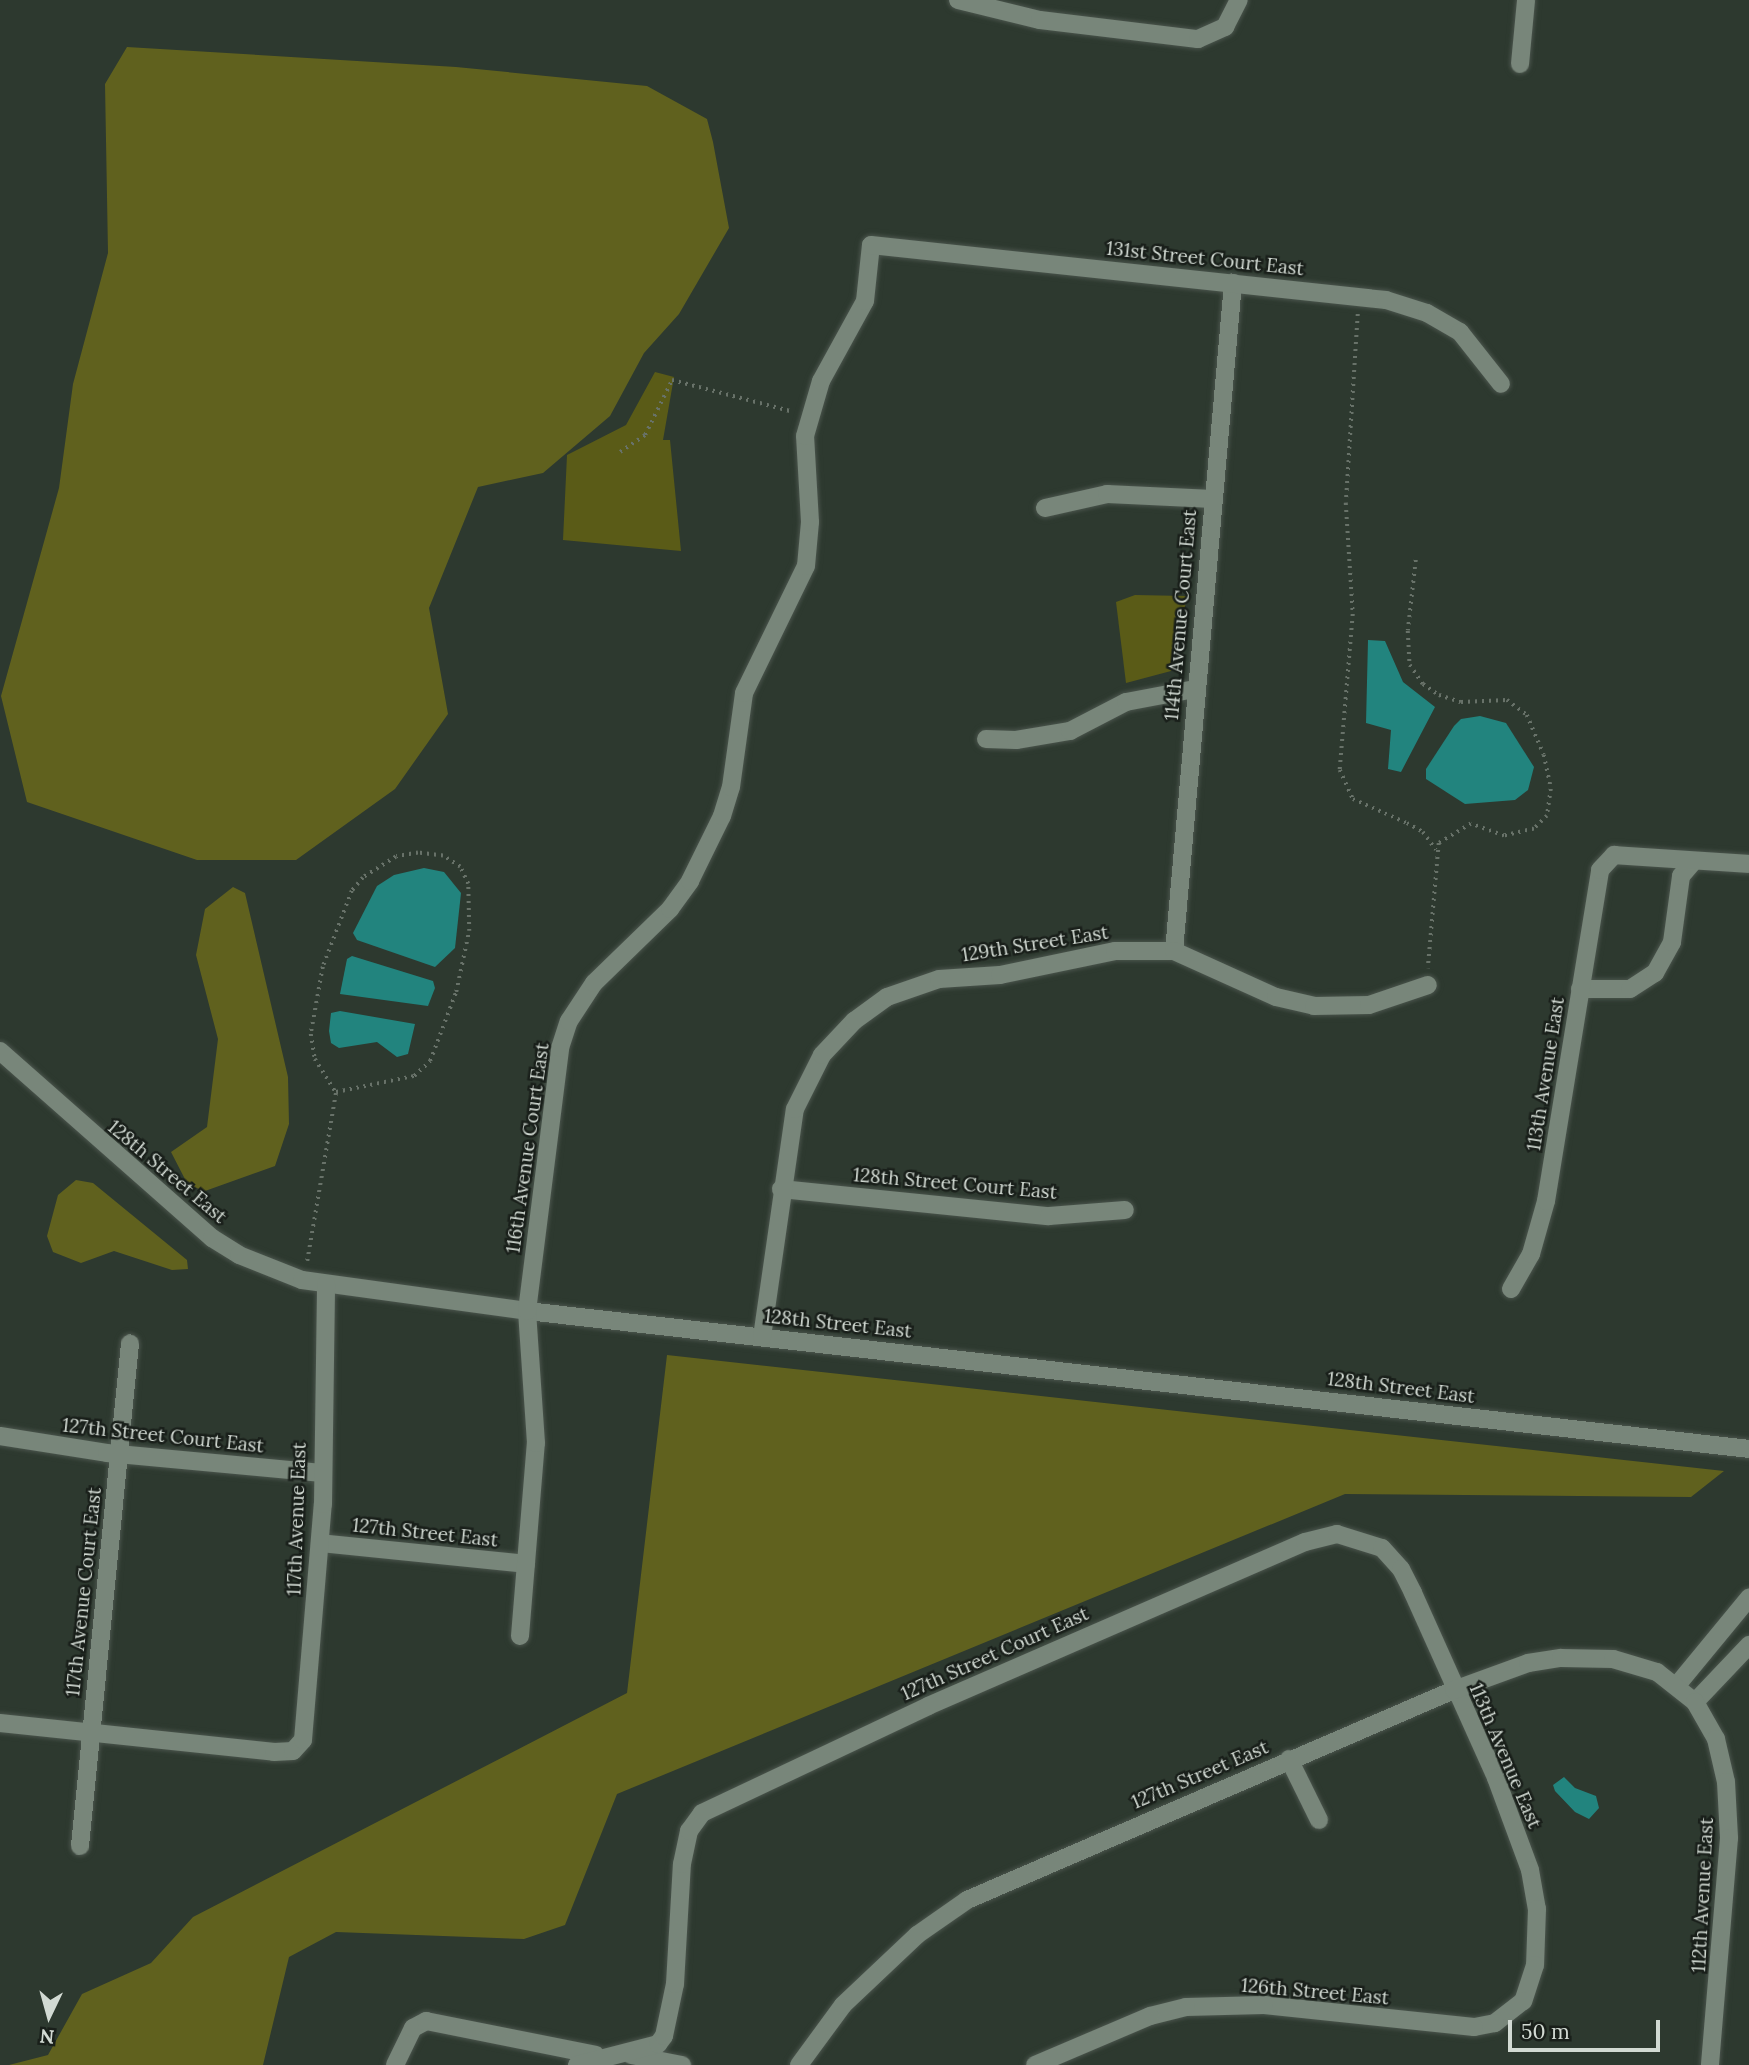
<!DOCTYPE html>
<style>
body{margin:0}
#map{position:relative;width:1749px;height:2065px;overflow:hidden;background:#2d392f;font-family:Lora,serif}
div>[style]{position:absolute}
.green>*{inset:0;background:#5a5b17}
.forest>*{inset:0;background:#60611e}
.water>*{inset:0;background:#22847e}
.path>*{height:3.5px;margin-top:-1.75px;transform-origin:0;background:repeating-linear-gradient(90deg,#687269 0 2px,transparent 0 7px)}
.roads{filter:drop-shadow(0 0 2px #4a544c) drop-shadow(0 0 2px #4a544c)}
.minor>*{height:18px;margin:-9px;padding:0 9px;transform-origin:9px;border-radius:9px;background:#78867a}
span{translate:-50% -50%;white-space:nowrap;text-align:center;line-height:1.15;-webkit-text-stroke:5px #191f1a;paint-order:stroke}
.street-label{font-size:19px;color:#d2dad3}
.north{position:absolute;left:14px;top:1981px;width:70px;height:70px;-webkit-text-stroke:5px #191f1a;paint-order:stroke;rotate:185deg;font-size:19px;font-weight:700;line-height:28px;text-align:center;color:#d2dad3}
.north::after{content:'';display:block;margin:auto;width:24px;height:32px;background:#d2dad3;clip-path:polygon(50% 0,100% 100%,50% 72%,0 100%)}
.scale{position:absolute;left:1508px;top:2020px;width:152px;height:32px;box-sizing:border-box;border:4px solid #d2dad3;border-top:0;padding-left:9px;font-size:21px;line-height:24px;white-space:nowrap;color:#d2dad3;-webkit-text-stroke:5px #191f1a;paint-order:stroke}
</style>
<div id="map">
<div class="green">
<div style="clip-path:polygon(655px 372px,674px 377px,663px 440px,670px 440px,681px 551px,563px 540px,567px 455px,626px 425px)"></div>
<div style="clip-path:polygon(1135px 595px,1186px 596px,1181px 657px,1171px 671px,1126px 683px,1116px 602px)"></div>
</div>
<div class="forest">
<div style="clip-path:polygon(127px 47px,456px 67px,647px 86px,707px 119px,713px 142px,729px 228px,679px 314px,644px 353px,610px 416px,543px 473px,478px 487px,429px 608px,448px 714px,395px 789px,296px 860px,197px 860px,27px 802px,1px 696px,59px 488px,73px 384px,108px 253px,105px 84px)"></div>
<div style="clip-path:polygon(233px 887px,245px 893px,288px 1077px,289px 1124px,275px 1166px,205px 1191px,188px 1185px,171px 1152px,207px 1127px,218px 1039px,196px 955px,205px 909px)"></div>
<div style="clip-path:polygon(76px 1180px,93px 1183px,187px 1260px,188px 1269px,172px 1270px,114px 1251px,81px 1263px,53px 1252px,47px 1236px,58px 1195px)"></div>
<div style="clip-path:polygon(667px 1355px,1724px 1471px,1691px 1497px,1345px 1494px,617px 1794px,565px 1925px,524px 1939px,336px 1932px,289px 1957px,263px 2065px,9px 2065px,48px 2055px,82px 1994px,151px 1963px,193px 1917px,627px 1693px)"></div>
</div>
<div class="water">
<div style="clip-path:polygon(1368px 640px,1385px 641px,1403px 682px,1435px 707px,1401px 772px,1388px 769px,1391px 730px,1366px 723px)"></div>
<div style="clip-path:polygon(1480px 716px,1506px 723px,1534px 767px,1528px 790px,1515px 800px,1465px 804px,1426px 779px,1426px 769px,1454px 726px,1461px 719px)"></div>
<div style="clip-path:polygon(424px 868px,444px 872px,461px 893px,455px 948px,435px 967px,357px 940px,353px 933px,377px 886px,394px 875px)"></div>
<div style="clip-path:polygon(352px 956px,433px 981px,435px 988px,428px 1006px,340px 994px,347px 959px)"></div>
<div style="clip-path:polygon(340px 1011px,415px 1024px,408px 1054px,397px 1057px,377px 1042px,339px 1048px,331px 1043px,329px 1031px,331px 1013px)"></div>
<div style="clip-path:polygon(1564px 1777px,1575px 1788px,1596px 1796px,1599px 1808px,1589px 1819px,1575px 1812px,1555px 1791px,1553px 1785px)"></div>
</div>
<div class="path">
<div style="left:1358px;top:314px;width:189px;rotate:93.6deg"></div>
<div style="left:1346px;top:503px;width:111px;rotate:86.4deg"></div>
<div style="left:1353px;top:614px;width:157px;rotate:94.8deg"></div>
<div style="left:1340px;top:770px;width:32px;rotate:66deg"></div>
<div style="left:1353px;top:799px;width:59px;rotate:24deg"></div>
<div style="left:1407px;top:823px;width:18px;rotate:29deg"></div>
<div style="left:1423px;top:832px;width:22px;rotate:54deg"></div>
<div style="left:620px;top:452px;width:30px;rotate:-34deg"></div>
<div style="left:645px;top:435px;width:61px;rotate:-63.9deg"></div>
<div style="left:672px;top:380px;width:122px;rotate:14.7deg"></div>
<div style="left:1416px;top:560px;width:71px;rotate:96.4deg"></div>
<div style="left:1408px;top:631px;width:34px;rotate:87deg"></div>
<div style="left:1410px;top:665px;width:23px;rotate:56deg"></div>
<div style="left:1423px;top:684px;width:19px;rotate:35deg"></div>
<div style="left:1439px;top:695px;width:23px;rotate:18deg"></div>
<div style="left:1461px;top:702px;width:46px;rotate:-2.5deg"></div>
<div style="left:1507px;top:700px;width:25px;rotate:37deg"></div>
<div style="left:1527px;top:715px;width:43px;rotate:67deg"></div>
<div style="left:1544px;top:755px;width:35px;rotate:78deg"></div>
<div style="left:1551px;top:789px;width:27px;rotate:98deg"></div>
<div style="left:1547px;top:816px;width:18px;rotate:135deg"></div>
<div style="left:1534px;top:829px;width:31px;rotate:167deg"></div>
<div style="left:1504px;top:836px;width:35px;rotate:-160deg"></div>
<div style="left:1471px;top:824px;width:37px;rotate:149deg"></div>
<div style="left:1439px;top:843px;width:126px;rotate:95deg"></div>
<div style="left:307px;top:1261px;width:171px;rotate:-80.3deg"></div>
<div style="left:336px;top:1092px;width:80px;rotate:-11.6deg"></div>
<div style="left:414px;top:1076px;width:22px;rotate:-43deg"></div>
<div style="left:430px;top:1061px;width:74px;rotate:-69.4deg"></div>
<div style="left:456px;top:992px;width:62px;rotate:-78deg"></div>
<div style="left:469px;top:931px;width:47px;rotate:-91.2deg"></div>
<div style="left:468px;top:884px;width:19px;rotate:-115deg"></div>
<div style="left:460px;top:867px;width:20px;rotate:-147deg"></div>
<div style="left:443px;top:856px;width:25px;rotate:-173deg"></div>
<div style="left:418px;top:853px;width:22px;rotate:170deg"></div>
<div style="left:396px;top:857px;width:39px;rotate:148deg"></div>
<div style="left:363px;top:878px;width:17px;rotate:130deg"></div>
<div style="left:352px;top:891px;width:81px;rotate:110.9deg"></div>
<div style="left:323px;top:967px;width:68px;rotate:100.2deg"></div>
<div style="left:311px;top:1034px;width:25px;rotate:81deg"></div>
<div style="left:315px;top:1059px;width:39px;rotate:58deg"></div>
</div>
<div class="roads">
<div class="minor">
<div style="left:958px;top:0;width:84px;rotate:13.7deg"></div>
<div style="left:1040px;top:20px;width:159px;rotate:6.9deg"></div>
<div style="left:1198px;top:39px;width:30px;rotate:-24deg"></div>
<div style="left:1225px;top:27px;width:30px;rotate:-63deg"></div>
<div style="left:1520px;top:64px;width:64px;rotate:-84.6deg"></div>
<div style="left:1045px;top:508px;width:64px;rotate:-12.7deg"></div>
<div style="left:1107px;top:494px;width:106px;rotate:2.7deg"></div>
<div style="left:986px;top:739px;width:30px;rotate:2deg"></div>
<div style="left:1016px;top:740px;width:55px;rotate:-9.5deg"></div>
<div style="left:1070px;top:731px;width:63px;rotate:-27.4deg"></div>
<div style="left:1126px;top:702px;width:70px;rotate:-10.7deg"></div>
<div style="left:1174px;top:951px;width:671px;rotate:-84.95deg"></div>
<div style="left:1580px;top:989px;width:50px"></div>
<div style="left:1630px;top:989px;width:30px;rotate:-33deg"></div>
<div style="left:1655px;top:973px;width:35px;rotate:-61deg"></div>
<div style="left:1672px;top:942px;width:67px;rotate:-82.2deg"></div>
<div style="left:1681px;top:876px;width:20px;rotate:-49deg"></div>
<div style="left:0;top:1051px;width:283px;rotate:41.4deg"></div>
<div style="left:212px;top:1238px;width:32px;rotate:32deg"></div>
<div style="left:239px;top:1255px;width:68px;rotate:21.6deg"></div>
<div style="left:302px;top:1280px;width:227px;rotate:7.8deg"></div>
<div style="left:527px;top:1311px;width:1230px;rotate:6.44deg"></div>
<div style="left:781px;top:1189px;width:269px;rotate:5.8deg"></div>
<div style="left:1049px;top:1216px;width:76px;rotate:-4.5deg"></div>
<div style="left:1511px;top:1289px;width:40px;rotate:-60.3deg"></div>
<div style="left:1531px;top:1254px;width:55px;rotate:-74.2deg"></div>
<div style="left:1546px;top:1201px;width:335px;rotate:-80.7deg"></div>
<div style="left:1600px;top:870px;width:21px;rotate:-47deg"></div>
<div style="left:1614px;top:855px;width:135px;rotate:3.8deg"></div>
<div style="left:762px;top:1337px;width:230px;rotate:-81.8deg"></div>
<div style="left:795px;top:1109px;width:60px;rotate:-63.4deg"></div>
<div style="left:822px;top:1055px;width:47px;rotate:-46.7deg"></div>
<div style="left:854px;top:1021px;width:41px;rotate:-36deg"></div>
<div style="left:887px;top:997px;width:55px;rotate:-19.1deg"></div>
<div style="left:939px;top:979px;width:61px;rotate:-3.8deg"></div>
<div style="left:1000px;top:975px;width:117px;rotate:-11.8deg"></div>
<div style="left:1115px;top:951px;width:59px"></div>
<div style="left:1174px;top:951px;width:112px;rotate:24.3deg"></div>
<div style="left:1276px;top:997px;width:39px;rotate:13deg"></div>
<div style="left:1314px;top:1006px;width:55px;rotate:-1deg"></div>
<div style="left:1369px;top:1005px;width:62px;rotate:-18.7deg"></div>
<div style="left:0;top:1436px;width:108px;rotate:9deg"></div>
<div style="left:107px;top:1453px;width:216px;rotate:5.3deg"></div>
<div style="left:320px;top:1543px;width:207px;rotate:5.8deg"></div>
<div style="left:520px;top:1636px;width:194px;rotate:-85.3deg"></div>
<div style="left:536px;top:1443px;width:132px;rotate:-93.9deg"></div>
<div style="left:527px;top:1311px;width:265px;rotate:-82.8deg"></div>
<div style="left:560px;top:1048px;width:28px;rotate:-72deg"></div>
<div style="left:569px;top:1021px;width:45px;rotate:-56.7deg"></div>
<div style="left:594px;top:983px;width:106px;rotate:-44.2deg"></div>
<div style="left:670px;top:909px;width:34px;rotate:-54deg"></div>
<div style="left:690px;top:881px;width:72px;rotate:-63.8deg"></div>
<div style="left:722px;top:816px;width:30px;rotate:-73deg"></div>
<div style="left:731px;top:787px;width:95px;rotate:-82.1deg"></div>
<div style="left:744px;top:693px;width:141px;rotate:-64deg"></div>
<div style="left:806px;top:566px;width:44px;rotate:-84.8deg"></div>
<div style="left:810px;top:522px;width:86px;rotate:-93.3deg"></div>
<div style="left:805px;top:436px;width:57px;rotate:-73.8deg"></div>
<div style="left:821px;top:381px;width:91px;rotate:-61.2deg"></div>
<div style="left:865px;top:301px;width:56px;rotate:-83.9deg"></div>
<div style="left:871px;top:245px;width:518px;rotate:6.1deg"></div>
<div style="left:1386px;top:300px;width:43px;rotate:17.6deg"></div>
<div style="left:1427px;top:313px;width:38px;rotate:30deg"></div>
<div style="left:1460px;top:332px;width:66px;rotate:51.7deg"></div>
<div style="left:1678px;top:1684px;width:112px;rotate:-50.5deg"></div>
<div style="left:1695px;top:1702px;width:79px;rotate:-46.5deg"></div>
<div style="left:0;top:1723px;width:276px;rotate:6deg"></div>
<div style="left:274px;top:1752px;width:19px;rotate:-3deg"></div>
<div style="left:293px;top:1751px;width:15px;rotate:-48deg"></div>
<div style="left:303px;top:1740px;width:237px;rotate:-85.2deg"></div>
<div style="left:323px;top:1504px;width:220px;rotate:-89.2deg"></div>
<div style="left:1289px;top:1759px;width:68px;rotate:63.8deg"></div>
<div style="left:80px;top:1846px;width:505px;rotate:-84.32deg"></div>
<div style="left:631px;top:2055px;width:52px;rotate:11.1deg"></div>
<div style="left:395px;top:2065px;width:41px;rotate:-64.1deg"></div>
<div style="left:413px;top:2028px;width:15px;rotate:-28deg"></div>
<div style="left:426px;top:2021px;width:173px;rotate:11.3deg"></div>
<div style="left:577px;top:2065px;width:84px;rotate:-14.5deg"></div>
<div style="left:658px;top:2044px;width:10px;rotate:-53deg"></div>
<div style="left:664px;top:2036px;width:53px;rotate:-78.1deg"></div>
<div style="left:675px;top:1984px;width:120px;rotate:-86.7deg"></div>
<div style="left:682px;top:1864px;width:34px;rotate:-78deg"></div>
<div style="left:689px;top:1831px;width:22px;rotate:-54deg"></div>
<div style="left:702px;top:1813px;width:250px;rotate:-25.3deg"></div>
<div style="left:928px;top:1706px;width:411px;rotate:-23.5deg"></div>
<div style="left:1305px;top:1542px;width:33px;rotate:-14deg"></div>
<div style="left:1337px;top:1534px;width:47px;rotate:17.3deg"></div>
<div style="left:1382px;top:1548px;width:28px;rotate:48deg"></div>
<div style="left:1401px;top:1569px;width:27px;rotate:63deg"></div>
<div style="left:1413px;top:1593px;width:203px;rotate:65.8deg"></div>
<div style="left:1496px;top:1778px;width:98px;rotate:69.7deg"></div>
<div style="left:1530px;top:1870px;width:40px;rotate:80deg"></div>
<div style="left:1537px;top:1909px;width:56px;rotate:92deg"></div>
<div style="left:1535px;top:1965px;width:38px;rotate:108deg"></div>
<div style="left:1523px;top:2001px;width:36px;rotate:142deg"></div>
<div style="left:1495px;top:2023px;width:21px;rotate:169deg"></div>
<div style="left:1474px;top:2027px;width:211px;rotate:-174deg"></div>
<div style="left:1264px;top:2005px;width:78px;rotate:178.5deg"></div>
<div style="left:1186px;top:2007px;width:37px;rotate:166deg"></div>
<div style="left:1150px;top:2016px;width:125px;rotate:156.9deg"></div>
<div style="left:799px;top:2065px;width:74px;rotate:-53.7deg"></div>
<div style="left:843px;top:2005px;width:102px;rotate:-43.4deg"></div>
<div style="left:917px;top:1935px;width:61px;rotate:-35deg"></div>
<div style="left:967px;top:1900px;width:530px;rotate:-23.33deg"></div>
<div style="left:1454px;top:1690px;width:79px;rotate:-20deg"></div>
<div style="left:1528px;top:1663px;width:33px;rotate:-9deg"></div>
<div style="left:1561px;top:1658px;width:52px;rotate:1.1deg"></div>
<div style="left:1613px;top:1659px;width:46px;rotate:16.5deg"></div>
<div style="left:1657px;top:1672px;width:48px;rotate:38.3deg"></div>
<div style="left:1695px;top:1702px;width:43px;rotate:60.4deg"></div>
<div style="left:1716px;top:1739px;width:44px;rotate:76.9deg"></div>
<div style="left:1726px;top:1782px;width:56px;rotate:86.9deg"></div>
<div style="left:1729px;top:1838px;width:228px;rotate:94.8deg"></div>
</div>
</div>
<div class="street-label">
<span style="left:1205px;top:259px;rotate:6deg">131st Street Court East</span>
<span style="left:1181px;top:615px;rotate:-85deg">114th Avenue Court East</span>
<span style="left:1035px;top:944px;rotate:-9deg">129th Street East</span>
<span style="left:1546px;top:1074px;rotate:-81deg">113th Avenue East</span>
<span style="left:528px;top:1148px;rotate:-82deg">116th Avenue Court East</span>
<span style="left:167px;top:1172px;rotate:40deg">128th Street East</span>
<span style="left:955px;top:1184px;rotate:5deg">128th Street Court East</span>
<span style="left:838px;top:1324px;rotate:6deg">128th Street East</span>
<span style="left:1401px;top:1388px;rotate:7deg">128th Street East</span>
<span style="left:163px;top:1436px;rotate:6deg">127th Street Court East</span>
<span style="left:297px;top:1519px;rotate:-88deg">117th Avenue East</span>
<span style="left:425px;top:1533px;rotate:6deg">127th Street East</span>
<span style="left:84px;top:1592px;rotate:-84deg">117th Avenue Court East</span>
<span style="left:995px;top:1654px;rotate:-24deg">127th Street Court East</span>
<span style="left:1505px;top:1756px;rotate:67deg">113th Avenue East</span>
<span style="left:1200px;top:1775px;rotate:-23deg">127th Street East</span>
<span style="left:1703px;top:1895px;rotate:-87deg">112th Avenue East</span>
<span style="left:1315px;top:1992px;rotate:5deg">126th Street East</span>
</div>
<div class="north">N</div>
<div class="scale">50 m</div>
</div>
